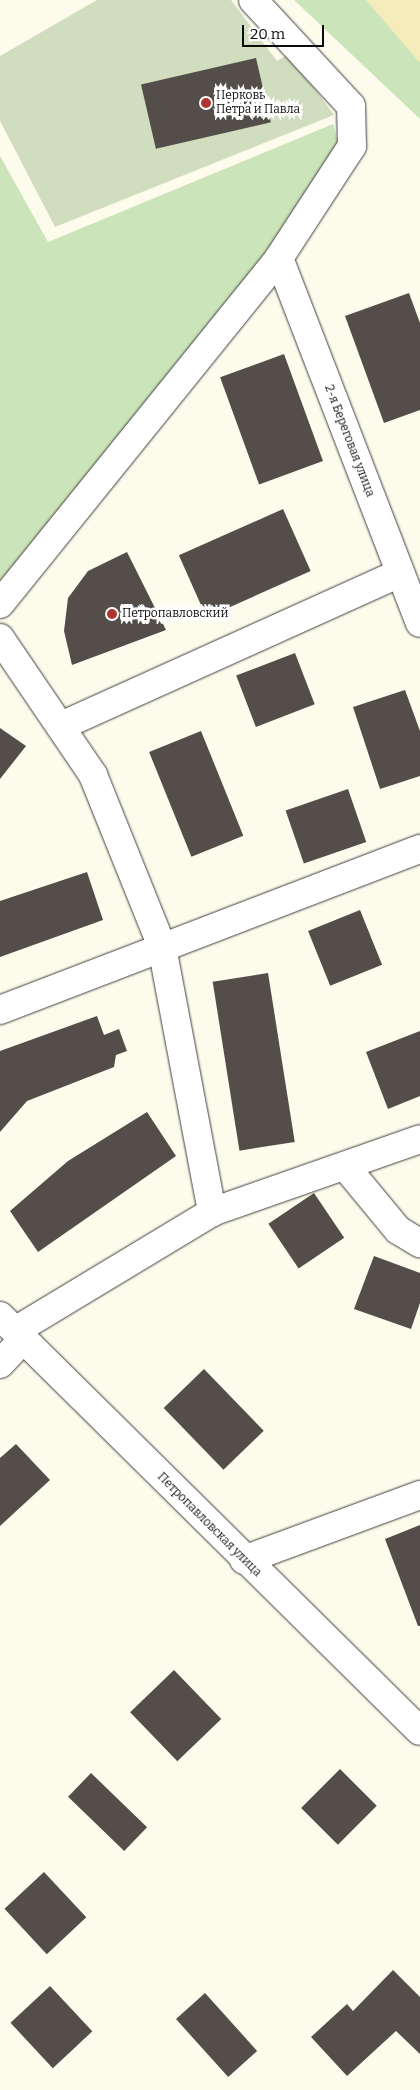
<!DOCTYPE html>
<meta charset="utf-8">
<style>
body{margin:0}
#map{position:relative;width:420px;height:2090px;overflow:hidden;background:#fdfbec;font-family:Bitter,serif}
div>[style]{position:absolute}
.green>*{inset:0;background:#cce4b9}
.sand>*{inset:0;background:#f5ecbc}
.cemetery>*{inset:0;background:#d1ddbf}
.building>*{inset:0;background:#534e49;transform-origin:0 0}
.roads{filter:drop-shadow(0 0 1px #3f3f3f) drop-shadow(0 0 1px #3f3f3f)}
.minor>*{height:28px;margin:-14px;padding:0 14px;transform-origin:14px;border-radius:14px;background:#fff}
.dots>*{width:14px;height:14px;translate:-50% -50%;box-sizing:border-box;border:2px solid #fff;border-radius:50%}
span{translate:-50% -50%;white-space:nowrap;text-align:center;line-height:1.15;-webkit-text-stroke:5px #fff;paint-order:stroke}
.poi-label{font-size:12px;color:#0c0c0c}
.left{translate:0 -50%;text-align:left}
.street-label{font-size:12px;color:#0c0c0c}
.scale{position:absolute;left:242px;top:25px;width:82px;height:22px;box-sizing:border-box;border:2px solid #0c0c0c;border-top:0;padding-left:6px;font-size:15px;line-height:18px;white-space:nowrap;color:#0c0c0c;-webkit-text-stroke:4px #fff;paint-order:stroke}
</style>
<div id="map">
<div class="green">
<div style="clip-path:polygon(294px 0,420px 0,420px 119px)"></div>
<div style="clip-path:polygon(333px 124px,342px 158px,0 595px,0 156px,48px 242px)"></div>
</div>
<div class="sand">
<div style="clip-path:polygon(366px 0,420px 0,420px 63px)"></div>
</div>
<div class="cemetery">
<div style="clip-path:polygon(97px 0,231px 0,277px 61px,289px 54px,334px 115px,55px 227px,0 121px,0 56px)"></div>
</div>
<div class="building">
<div style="left:256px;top:58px;width:66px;height:118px;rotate:77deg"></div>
<div style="clip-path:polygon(409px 293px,420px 323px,420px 410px,384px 423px,345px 316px)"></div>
<div style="left:284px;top:354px;width:114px;height:68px;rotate:70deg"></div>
<div style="left:283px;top:509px;width:68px;height:114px;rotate:66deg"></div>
<div style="clip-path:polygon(127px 552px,166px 630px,72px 665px,64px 631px,68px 598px,88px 571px)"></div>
<div style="left:295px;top:653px;width:55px;height:63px;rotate:69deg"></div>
<div style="clip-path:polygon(405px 690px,420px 731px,420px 776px,380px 789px,353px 707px)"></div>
<div style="clip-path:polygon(0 728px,26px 746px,0 779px)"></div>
<div style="left:201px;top:731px;width:113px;height:56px;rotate:68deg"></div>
<div style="left:348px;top:789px;width:56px;height:66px;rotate:71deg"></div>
<div style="clip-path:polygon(87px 872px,103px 920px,0 957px,0 901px)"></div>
<div style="left:360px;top:910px;width:59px;height:56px;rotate:68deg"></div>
<div style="left:268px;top:973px;width:171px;height:56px;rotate:81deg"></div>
<div style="clip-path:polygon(97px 1016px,104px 1035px,119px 1029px,127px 1051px,116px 1055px,114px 1067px,27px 1101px,0 1132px,0 1051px)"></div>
<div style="clip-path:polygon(420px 1031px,420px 1096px,388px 1109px,366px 1052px)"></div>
<div style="clip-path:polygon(147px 1112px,176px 1156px,38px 1252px,10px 1211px,68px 1161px)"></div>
<div style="left:314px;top:1193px;width:54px;height:55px;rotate:56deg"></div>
<div style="clip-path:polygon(374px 1256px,420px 1273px,420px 1303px,411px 1329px,354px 1309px)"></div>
<div style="left:204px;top:1369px;width:86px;height:56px;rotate:46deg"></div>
<div style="clip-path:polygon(16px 1444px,50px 1480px,0 1526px,0 1458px)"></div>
<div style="clip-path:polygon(420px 1525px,420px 1626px,418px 1626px,385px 1539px)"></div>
<div style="left:174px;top:1670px;width:68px;height:61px;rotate:46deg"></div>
<div style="left:340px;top:1769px;width:52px;height:55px;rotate:45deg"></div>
<div style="left:91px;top:1773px;width:78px;height:33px;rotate:44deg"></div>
<div style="left:44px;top:1872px;width:62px;height:54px;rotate:47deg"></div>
<div style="clip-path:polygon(393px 1970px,420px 1997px,420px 2054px,396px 2031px,347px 2076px,311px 2037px,347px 2004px,353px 2011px)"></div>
<div style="left:50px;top:1986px;width:62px;height:54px;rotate:47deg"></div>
<div style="left:205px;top:1993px;width:78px;height:39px;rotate:48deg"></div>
</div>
<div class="roads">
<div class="minor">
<div style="left:279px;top:258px;width:391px;rotate:68.9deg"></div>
<div style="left:0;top:604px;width:444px;rotate:-51.1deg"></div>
<div style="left:279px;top:258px;width:134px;rotate:-56.9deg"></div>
<div style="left:352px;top:146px;width:40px;rotate:-91.4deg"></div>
<div style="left:351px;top:106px;width:144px;rotate:-132.8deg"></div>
<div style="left:0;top:638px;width:166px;rotate:55.8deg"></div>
<div style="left:93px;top:775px;width:185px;rotate:68.1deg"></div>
<div style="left:162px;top:947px;width:270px;rotate:79.3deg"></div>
<div style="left:61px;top:726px;width:372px;rotate:-24.3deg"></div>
<div style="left:0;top:1010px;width:450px;rotate:-21deg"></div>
<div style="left:345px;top:1166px;width:83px;rotate:50.4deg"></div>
<div style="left:398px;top:1230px;width:26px;rotate:31deg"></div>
<div style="left:0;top:1316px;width:590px;rotate:44.66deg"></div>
<div style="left:15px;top:1331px;width:230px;rotate:-31.1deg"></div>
<div style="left:212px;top:1212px;width:220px;rotate:-19.3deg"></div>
<div style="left:0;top:1364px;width:34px;rotate:-47deg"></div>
<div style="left:244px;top:1560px;width:188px;rotate:-20.3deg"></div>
</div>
</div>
<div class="dots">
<div style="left:206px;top:103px;background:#ae3431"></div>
<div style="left:112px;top:614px;background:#ae3431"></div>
</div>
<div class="poi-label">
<span class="left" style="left:216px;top:103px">Церковь<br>Петра и Павла</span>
<span class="left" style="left:122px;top:614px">Петропавловский</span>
</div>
<div class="street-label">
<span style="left:349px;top:441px;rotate:69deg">2-я Береговая улица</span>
<span style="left:209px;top:1525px;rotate:45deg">Петропавловская улица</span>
</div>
<div class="scale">20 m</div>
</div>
